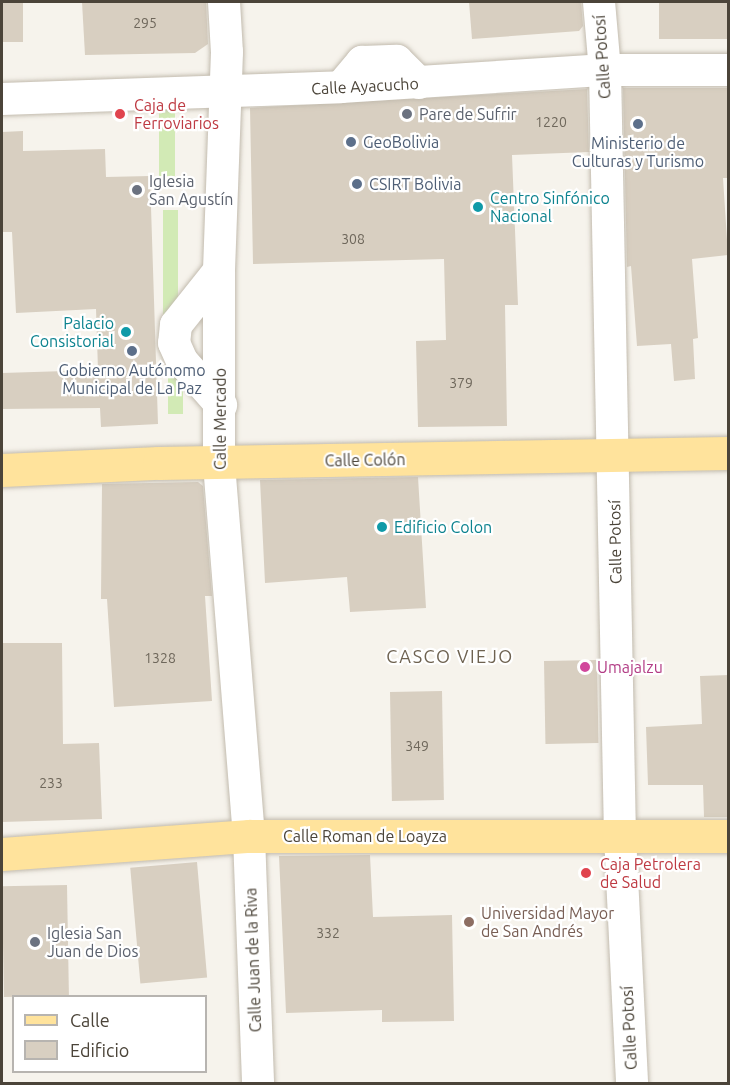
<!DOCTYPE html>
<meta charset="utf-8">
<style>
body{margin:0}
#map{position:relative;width:730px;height:1085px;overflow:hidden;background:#f6f3ec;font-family:Ubuntu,sans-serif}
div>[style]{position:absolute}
.green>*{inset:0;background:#d2eab5;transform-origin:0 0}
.building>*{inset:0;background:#d8cfc1;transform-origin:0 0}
.roads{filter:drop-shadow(0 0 2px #c2bbae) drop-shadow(0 0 2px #c2bbae)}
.minor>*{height:32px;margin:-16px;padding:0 16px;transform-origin:16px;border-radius:16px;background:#fff}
.major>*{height:33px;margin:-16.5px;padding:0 16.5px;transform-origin:16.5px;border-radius:16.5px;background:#ffe39c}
.dots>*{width:16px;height:16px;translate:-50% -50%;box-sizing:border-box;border:3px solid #fff;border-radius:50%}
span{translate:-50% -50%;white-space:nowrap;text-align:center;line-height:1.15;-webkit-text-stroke:4.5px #fff;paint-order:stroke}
.number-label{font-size:14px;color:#6e675b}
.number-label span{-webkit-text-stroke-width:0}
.street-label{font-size:16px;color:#4b4439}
.health-label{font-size:16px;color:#be3a42}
.left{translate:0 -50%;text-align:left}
.worship-label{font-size:16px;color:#5b616d}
.service-label{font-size:16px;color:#4e5e75}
.culture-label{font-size:16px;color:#0d838f}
.right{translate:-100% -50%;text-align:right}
.hotel-label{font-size:16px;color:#b23c85}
.education-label{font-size:16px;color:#785e54}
.neighbourhood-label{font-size:18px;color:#6e6250;letter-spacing:1.5px}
.frame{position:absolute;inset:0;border:3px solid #4b4439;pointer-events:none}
.legend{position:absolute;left:12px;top:995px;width:195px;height:78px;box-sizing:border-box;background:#fff;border:2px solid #b7b4b0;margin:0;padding:8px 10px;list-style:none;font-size:18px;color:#4b4439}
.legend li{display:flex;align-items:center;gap:12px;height:30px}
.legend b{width:30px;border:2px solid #b7b4b0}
</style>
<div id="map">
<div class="green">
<div style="left:159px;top:106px;width:16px;height:70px"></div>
<div style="left:163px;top:210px;width:15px;height:114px"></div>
<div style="left:168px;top:371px;width:15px;height:43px"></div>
</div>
<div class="building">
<div style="left:2px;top:2px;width:21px;height:40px"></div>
<div style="clip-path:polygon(82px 2px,206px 2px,208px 44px,195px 53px,85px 55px)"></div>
<div style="clip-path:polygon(469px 2px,581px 2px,583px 26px,579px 31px,472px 39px)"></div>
<div style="left:659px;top:2px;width:70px;height:37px"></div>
<div style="clip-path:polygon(623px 88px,729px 88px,729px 178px,723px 178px,728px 255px,692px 259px,698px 338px,693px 339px,695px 379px,674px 381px,671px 344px,637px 346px,631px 266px,627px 267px)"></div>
<div style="clip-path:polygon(587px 89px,589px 152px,512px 155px,518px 305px,505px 305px,507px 426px,418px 427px,416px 341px,446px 340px,444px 259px,253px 264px,250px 108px)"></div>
<div style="clip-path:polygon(23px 131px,23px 151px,105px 149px,106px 177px,150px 176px,158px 424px,101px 427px,100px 408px,2px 409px,2px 373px,98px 370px,96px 309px,16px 313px,12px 232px,2px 232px,2px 132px)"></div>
<div style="clip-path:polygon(418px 477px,426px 608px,350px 612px,347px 577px,265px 583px,260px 480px)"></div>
<div style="clip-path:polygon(198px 482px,203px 486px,212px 596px,205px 596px,212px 701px,114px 707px,107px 599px,101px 599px,102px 484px)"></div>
<div style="clip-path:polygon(2px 643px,62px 643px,63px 744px,99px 743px,102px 819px,2px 822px)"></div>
<div style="left:597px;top:660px;width:83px;height:53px;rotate:89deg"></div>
<div style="clip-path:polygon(729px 675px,729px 817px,704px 817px,703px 785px,648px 785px,646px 727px,702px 724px,700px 676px)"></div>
<div style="left:442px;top:691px;width:109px;height:52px;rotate:89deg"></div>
<div style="clip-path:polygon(370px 855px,373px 917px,452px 915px,454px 1021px,382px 1022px,382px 1010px,286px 1013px,279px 856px)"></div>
<div style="left:197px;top:862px;width:116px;height:67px;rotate:85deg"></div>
<div style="left:67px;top:885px;width:111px;height:65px;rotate:89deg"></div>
</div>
<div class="roads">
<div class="minor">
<div style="left:224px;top:2px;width:50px;rotate:86.6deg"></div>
<div style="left:227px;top:52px;width:219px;rotate:92.1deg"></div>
<div style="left:219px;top:271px;width:193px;rotate:90deg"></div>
<div style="left:219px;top:464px;width:373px;rotate:85.4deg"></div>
<div style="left:249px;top:836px;width:248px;rotate:87.9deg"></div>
<div style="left:599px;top:2px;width:68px;rotate:85deg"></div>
<div style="left:605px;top:70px;width:766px;rotate:88.88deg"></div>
<div style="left:620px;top:836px;width:248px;rotate:87.2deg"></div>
<div style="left:341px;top:87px;width:33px;rotate:-50deg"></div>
<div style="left:362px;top:62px;width:35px;rotate:-2deg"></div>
<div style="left:397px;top:61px;width:31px;rotate:45deg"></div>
<div style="left:2px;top:99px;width:339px;rotate:-2deg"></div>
<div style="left:341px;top:87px;width:265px;rotate:-3.7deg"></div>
<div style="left:605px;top:70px;width:123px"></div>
<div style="left:219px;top:271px;width:69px;rotate:128.5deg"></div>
<div style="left:176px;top:325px;width:18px;rotate:96deg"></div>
<div style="left:174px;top:343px;width:20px;rotate:66deg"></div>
<div style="left:182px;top:361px;width:59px;rotate:48.4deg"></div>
</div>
<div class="major">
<div style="left:2px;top:470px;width:157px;rotate:-2.6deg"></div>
<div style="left:159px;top:463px;width:569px;rotate:-1.01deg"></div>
<div style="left:2px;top:854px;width:248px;rotate:-4.2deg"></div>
<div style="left:249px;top:836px;width:479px"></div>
</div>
</div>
<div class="dots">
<div style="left:120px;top:114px;background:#e0444e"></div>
<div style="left:407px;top:114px;background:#6b7280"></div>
<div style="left:638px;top:124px;background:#5c6f8a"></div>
<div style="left:351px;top:142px;background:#5c6f8a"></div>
<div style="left:357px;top:184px;background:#5c6f8a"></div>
<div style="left:137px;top:190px;background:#6b7280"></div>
<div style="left:478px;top:207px;background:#0f9aa8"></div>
<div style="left:126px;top:332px;background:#0f9aa8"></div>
<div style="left:132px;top:351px;background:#5c6f8a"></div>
<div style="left:382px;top:527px;background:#0f9aa8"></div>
<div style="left:585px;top:667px;background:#d1479c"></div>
<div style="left:586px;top:873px;background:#e0444e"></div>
<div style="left:469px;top:922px;background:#8d6e63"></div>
<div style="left:35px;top:942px;background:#6b7280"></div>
</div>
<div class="number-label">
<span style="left:145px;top:23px">295</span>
<span style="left:551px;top:122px">1220</span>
<span style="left:353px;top:239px">308</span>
<span style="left:461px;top:383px">379</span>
<span style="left:160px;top:658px">1328</span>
<span style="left:417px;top:746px">349</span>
<span style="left:51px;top:783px">233</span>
<span style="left:328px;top:933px">332</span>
</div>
<div class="street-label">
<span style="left:602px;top:57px;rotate:-94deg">Calle Potosí</span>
<span style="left:365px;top:86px;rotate:-3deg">Calle Ayacucho</span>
<span style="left:220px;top:419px;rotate:-90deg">Calle Mercado</span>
<span style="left:365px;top:460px;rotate:-1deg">Calle Colón</span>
<span style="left:615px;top:542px;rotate:-91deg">Calle Potosí</span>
<span style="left:365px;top:836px">Calle Roman de Loayza</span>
<span style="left:253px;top:960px;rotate:-92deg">Calle Juan de la Riva</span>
<span style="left:629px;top:1028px;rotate:-93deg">Calle Potosí</span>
</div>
<div class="health-label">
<span class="left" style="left:134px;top:114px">Caja de<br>Ferroviarios</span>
<span class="left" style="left:600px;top:873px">Caja Petrolera<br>de Salud</span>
</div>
<div class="worship-label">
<span class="left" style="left:419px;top:114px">Pare de Sufrir</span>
<span class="left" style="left:149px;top:190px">Iglesia<br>San Agustín</span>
<span class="left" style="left:47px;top:942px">Iglesia San<br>Juan de Dios</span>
</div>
<div class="service-label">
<span class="left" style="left:363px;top:142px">GeoBolivia</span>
<span style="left:638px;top:152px">Ministerio de<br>Culturas y Turismo</span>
<span class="left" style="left:369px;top:184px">CSIRT Bolivia</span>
<span style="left:132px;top:379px">Gobierno Autónomo<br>Municipal de La Paz</span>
</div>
<div class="culture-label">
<span class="left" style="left:490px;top:207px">Centro Sinfónico<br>Nacional</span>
<span class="right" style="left:114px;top:332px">Palacio<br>Consistorial</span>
<span class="left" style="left:394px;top:527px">Edificio Colon</span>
</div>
<div class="hotel-label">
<span class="left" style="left:597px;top:667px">Umajalzu</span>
</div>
<div class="education-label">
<span class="left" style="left:481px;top:922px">Universidad Mayor<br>de San Andrés</span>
</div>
<div class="neighbourhood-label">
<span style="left:450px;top:656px">CASCO VIEJO</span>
</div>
<div class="frame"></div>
<ul class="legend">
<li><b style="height:8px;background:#ffe39c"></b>Calle</li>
<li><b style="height:16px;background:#d8cfc1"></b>Edificio</li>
</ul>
</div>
